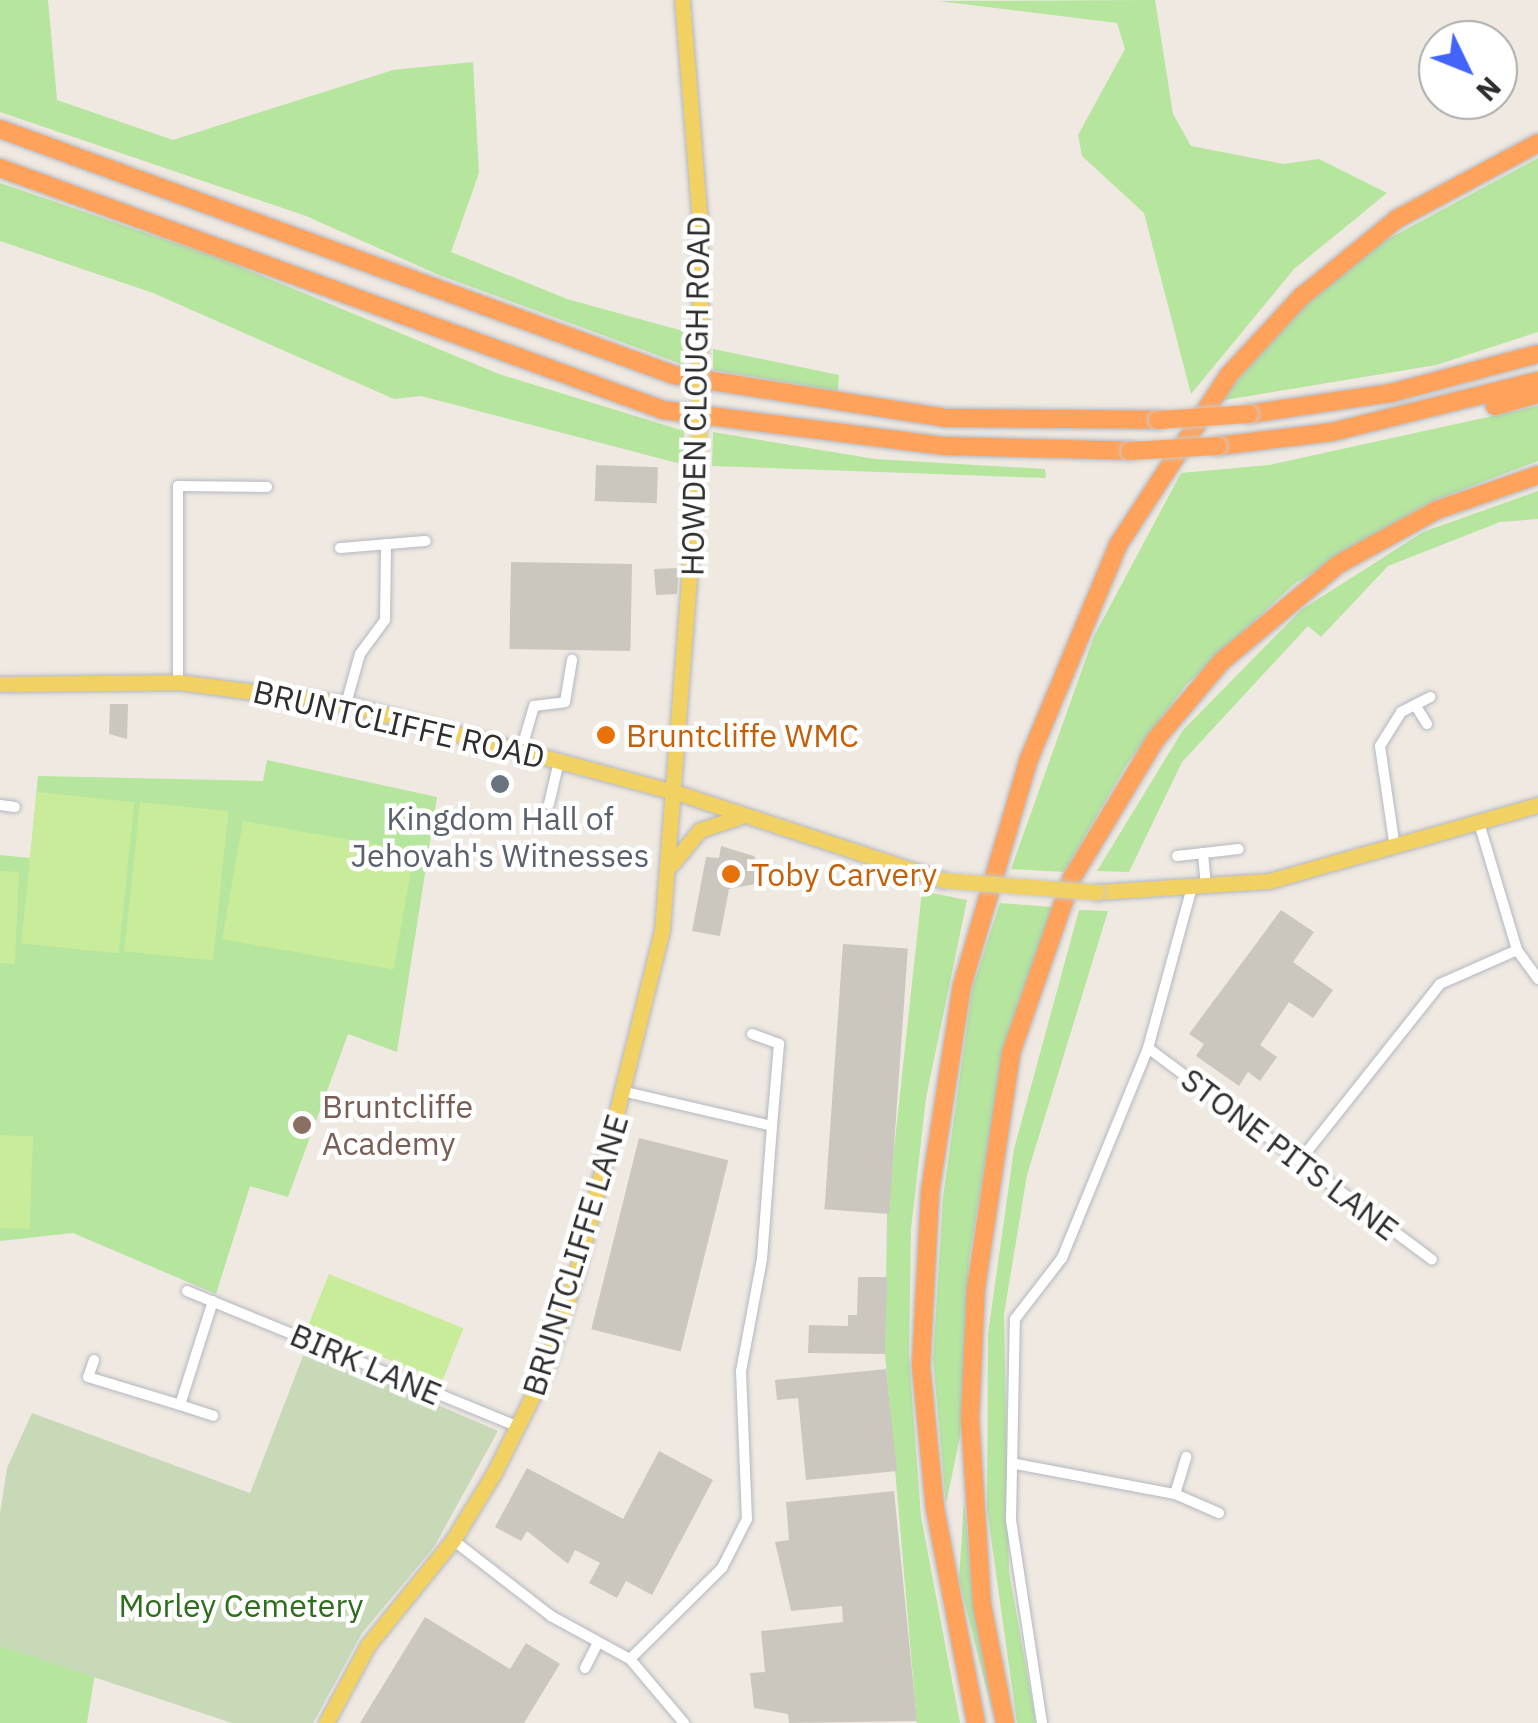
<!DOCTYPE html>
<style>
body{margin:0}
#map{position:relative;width:1538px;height:1723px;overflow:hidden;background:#efe9e1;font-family:"IBM Plex Sans",sans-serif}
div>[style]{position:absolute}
.green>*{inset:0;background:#b6e59e}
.cemetery>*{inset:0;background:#c8d9b8}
.pitch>*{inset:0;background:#c9ec9a;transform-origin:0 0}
.building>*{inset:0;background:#cbc7bf;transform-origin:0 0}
.roads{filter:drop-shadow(0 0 2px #b4b7c1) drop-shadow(0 0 2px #b4b7c1)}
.street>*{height:10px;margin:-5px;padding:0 5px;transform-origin:5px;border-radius:5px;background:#fff}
.primary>*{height:15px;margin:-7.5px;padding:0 7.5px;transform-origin:7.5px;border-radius:7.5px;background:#f2d163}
.highway>*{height:18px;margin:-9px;padding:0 9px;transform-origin:9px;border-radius:9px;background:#ffa35c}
.bridges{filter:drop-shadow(0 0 2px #c9c9c9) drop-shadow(0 0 2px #c9c9c9)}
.primary-bridge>*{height:15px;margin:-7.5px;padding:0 7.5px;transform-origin:7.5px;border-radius:7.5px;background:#f2d163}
.highway-bridge>*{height:18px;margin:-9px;padding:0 9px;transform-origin:9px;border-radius:9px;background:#ffa35c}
.dots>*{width:28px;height:28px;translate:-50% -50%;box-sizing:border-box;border:5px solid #fff;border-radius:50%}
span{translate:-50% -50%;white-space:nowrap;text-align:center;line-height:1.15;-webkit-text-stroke:9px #fff;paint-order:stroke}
.street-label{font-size:32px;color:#2e2e2e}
.food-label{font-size:32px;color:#c56008}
.left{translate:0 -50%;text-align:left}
.worship-label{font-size:32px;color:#5b616d}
.education-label{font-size:32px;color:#785e54}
.park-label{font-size:32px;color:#2c6e1b}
.north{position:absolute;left:1418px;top:20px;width:100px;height:100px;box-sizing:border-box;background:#fff;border:2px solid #ababab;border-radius:50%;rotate:133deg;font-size:28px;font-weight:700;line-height:40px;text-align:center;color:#2e2e2e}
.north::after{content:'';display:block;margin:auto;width:35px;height:45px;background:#4264fb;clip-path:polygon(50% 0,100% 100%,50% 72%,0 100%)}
</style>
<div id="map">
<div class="green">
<div style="clip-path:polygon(0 0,48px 0,57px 100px,173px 140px,393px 70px,473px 62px,479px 173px,451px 252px,567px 299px,683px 331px,684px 365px,439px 275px,306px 216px,0 112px)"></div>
<div style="clip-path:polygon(1155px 0,1173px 114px,1191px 146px,1283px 164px,1319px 159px,1387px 193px,1294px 269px,1191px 394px,1144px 213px,1082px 156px,1078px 135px,1125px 49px,1117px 23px,938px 1px)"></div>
<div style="clip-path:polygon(1538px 158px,1538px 332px,1436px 365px,1219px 401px,1304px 306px,1377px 245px)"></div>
<div style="clip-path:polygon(0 183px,219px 258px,499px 374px,684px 431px,685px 465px,421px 396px,394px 399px,153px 293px,0 241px)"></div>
<div style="clip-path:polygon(713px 349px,839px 375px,838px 391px,713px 370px)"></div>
<div style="clip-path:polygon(1538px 406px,1538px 461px,1428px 503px,1294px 584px,1185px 686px,1127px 764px,1064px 872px,1011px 869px,1094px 636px,1181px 473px,1269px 465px)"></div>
<div style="clip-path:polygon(713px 432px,875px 459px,1045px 469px,1046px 478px,712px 466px)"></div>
<div style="clip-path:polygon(1538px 491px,1538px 519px,1500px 522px,1388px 566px,1321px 637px,1308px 626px,1182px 762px,1129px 872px,1097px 871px,1183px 730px,1301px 610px,1423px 532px)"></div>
<div style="clip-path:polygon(267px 760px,437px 797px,397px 1052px,348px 1034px,288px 1197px,250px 1186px,216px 1294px,73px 1233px,0 1241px,0 855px,30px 858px,38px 776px,263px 781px)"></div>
<div style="clip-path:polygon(922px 891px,967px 900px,926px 1098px,911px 1229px,909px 1356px,921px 1517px,960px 1723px,917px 1723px,885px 1354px,887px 1214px)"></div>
<div style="clip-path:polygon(1000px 903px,1052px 907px,989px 1139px,969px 1260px,960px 1437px,946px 1504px,933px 1359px,943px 1197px,972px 989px)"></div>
<div style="clip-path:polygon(1079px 910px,1108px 911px,1027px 1175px,1004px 1314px,1009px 1572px,1036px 1723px,1017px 1723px,987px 1509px,988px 1334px,1014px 1149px)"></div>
<div style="clip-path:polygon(964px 1501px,974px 1610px,995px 1723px,959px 1580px)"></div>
<div style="clip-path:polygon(0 1646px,95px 1673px,87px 1723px,0 1723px)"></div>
</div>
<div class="cemetery">
<div style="clip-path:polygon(306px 1348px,498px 1431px,434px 1547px,362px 1633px,313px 1723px,232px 1723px,0 1646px,0 1514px,7px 1468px,32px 1413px,250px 1493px)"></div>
</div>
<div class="pitch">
<div style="left:37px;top:792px;width:98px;height:152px;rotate:6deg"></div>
<div style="left:140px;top:802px;width:89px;height:150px;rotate:6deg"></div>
<div style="left:243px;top:821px;width:174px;height:120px;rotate:10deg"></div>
<div style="clip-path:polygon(0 871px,19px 872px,15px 964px,0 963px)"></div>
<div style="left:0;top:1135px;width:33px;height:93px;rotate:2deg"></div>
<div style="left:329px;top:1274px;width:145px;height:57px;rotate:22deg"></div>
</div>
<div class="building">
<div style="left:596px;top:465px;width:62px;height:36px;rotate:2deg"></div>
<div style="left:511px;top:562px;width:121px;height:87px;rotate:1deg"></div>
<div style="clip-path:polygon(679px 568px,677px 594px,656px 595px,654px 569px)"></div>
<div style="clip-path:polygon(110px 704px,128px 704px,127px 739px,109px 734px)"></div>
<div style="clip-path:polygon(721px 846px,754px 856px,760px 868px,755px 884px,729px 889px,720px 936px,692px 931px,706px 857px,719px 858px)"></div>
<div style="clip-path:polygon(1281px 910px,1314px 932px,1293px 962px,1333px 990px,1313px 1018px,1289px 1002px,1260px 1045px,1277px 1057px,1260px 1081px,1248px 1072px,1239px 1086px,1196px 1056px,1204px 1044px,1189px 1034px)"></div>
<div style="left:843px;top:944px;width:65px;height:266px;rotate:4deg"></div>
<div style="left:639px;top:1138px;width:92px;height:197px;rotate:14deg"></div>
<div style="clip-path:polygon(858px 1277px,887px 1277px,885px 1354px,808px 1353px,809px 1325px,848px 1326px,848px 1315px,857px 1315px)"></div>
<div style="clip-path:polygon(886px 1369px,897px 1471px,806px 1480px,798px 1398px,777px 1400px,775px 1380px)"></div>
<div style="clip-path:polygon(659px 1451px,713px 1480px,652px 1595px,626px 1581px,617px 1598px,589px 1583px,600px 1563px,575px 1550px,568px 1564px,527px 1531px,521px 1541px,495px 1527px,527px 1468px,623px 1519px)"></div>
<div style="clip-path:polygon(894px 1491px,917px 1721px,789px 1723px,788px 1714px,754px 1708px,750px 1673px,765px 1672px,761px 1631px,843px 1622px,842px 1606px,791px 1611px,775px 1542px,789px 1540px,786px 1502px)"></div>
<div style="clip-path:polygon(425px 1617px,510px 1669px,526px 1643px,560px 1664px,524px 1723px,360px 1723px)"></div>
</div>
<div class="roads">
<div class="street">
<div style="left:340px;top:548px;width:86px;rotate:-4.7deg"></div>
<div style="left:178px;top:682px;width:196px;rotate:-90deg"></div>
<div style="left:178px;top:486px;width:89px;rotate:0.6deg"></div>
<div style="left:346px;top:704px;width:52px;rotate:-74.4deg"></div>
<div style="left:360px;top:654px;width:42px;rotate:-53.7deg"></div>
<div style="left:385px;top:620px;width:76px;rotate:-89.2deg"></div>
<div style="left:1417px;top:708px;width:19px;rotate:58deg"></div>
<div style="left:521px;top:751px;width:47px;rotate:-73.9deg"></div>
<div style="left:534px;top:706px;width:31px;rotate:-7deg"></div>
<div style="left:565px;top:702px;width:43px;rotate:-80.5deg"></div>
<div style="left:549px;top:804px;width:44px;rotate:-76.9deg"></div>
<div style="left:0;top:805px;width:15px;rotate:8deg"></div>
<div style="left:1479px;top:823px;width:133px;rotate:73.3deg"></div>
<div style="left:1517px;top:950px;width:36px;rotate:54deg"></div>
<div style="left:1395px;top:848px;width:103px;rotate:-98.4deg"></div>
<div style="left:1380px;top:746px;width:40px;rotate:-58deg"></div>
<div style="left:1401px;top:712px;width:33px;rotate:-27deg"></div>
<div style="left:1203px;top:853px;width:35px;rotate:85deg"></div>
<div style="left:1177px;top:856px;width:62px;rotate:-6.4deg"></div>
<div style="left:752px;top:1034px;width:29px;rotate:20deg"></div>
<div style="left:779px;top:1044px;width:82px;rotate:94.9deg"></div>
<div style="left:1148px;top:1048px;width:354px;rotate:36.7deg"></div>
<div style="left:626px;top:1092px;width:150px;rotate:13.1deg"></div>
<div style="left:772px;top:1126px;width:133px;rotate:94.3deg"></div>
<div style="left:762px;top:1259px;width:114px;rotate:100.6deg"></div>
<div style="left:741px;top:1371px;width:148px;rotate:87.7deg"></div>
<div style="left:747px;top:1519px;width:55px;rotate:117deg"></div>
<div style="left:722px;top:1568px;width:129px;rotate:135.3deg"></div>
<div style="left:1301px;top:1159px;width:223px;rotate:-51.5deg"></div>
<div style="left:1440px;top:984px;width:84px;rotate:-23.8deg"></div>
<div style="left:187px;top:1291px;width:358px;rotate:22.3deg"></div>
<div style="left:94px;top:1360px;width:18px;rotate:109deg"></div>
<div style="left:88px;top:1377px;width:96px;rotate:16.9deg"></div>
<div style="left:180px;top:1405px;width:109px;rotate:-72.4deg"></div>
<div style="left:180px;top:1405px;width:35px;rotate:18deg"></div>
<div style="left:1016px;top:1464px;width:162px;rotate:10.7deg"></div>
<div style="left:1175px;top:1494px;width:48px;rotate:23.4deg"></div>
<div style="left:1175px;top:1494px;width:39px;rotate:-73deg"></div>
<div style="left:453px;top:1540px;width:124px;rotate:37.8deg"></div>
<div style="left:551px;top:1616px;width:90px;rotate:28.6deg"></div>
<div style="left:630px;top:1659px;width:84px;rotate:49.8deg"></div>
<div style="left:585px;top:1668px;width:28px;rotate:-63deg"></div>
<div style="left:1042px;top:1723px;width:205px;rotate:-98.7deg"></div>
<div style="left:1011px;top:1520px;width:201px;rotate:-88.9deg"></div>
<div style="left:1015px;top:1319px;width:77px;rotate:-52.4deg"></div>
<div style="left:1062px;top:1258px;width:227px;rotate:-67.7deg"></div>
<div style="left:1148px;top:1048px;width:163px;rotate:-74.7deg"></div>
</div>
<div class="primary">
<div style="left:682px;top:0;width:223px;rotate:85.4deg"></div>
<div style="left:700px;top:222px;width:122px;rotate:90deg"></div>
<div style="left:0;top:684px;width:178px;rotate:-0.6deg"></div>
<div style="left:178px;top:682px;width:169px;rotate:7.5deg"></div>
<div style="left:346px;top:704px;width:341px;rotate:15deg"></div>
<div style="left:675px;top:792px;width:282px;rotate:18.2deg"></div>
<div style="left:671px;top:865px;width:45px;rotate:-50.4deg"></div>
<div style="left:700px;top:830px;width:41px;rotate:-18.4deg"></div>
<div style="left:1097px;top:892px;width:172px;rotate:-3.7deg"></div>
<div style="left:1269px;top:881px;width:280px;rotate:-15.8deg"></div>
<div style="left:326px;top:1723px;width:89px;rotate:-61.7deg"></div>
<div style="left:368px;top:1645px;width:135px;rotate:-51deg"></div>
<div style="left:453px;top:1540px;width:79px;rotate:-58.5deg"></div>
<div style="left:494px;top:1473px;width:116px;rotate:-63.4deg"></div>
<div style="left:546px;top:1369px;width:107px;rotate:-72.6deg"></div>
<div style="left:578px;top:1267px;width:347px;rotate:-76deg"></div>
<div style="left:662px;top:930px;width:466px;rotate:-85.6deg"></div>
</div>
<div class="highway">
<div style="left:0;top:129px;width:717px;rotate:20.05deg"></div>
<div style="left:674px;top:375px;width:273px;rotate:9deg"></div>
<div style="left:944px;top:418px;width:214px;rotate:0.5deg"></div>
<div style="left:0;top:168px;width:706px;rotate:20.05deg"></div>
<div style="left:663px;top:410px;width:284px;rotate:7.3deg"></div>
<div style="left:945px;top:446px;width:185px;rotate:1.5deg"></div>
<div style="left:1495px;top:406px;width:45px;rotate:-15.6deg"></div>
<div style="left:1249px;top:414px;width:144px;rotate:-8.4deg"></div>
<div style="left:1391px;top:393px;width:152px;rotate:-14.9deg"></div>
<div style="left:1218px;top:446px;width:115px;rotate:-7deg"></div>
<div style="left:1332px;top:432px;width:212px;rotate:-13.9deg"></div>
<div style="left:976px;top:1723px;width:218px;rotate:-100.8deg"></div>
<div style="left:935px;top:1509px;width:145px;rotate:-95.6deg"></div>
<div style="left:921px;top:1365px;width:173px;rotate:-87deg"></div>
<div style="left:930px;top:1192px;width:208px;rotate:-81.2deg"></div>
<div style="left:962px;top:986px;width:237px;rotate:-73.6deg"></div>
<div style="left:1029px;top:759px;width:232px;rotate:-67.4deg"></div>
<div style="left:1118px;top:545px;width:202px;rotate:-56.9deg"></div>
<div style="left:1228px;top:376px;width:108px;rotate:-47.3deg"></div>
<div style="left:1301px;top:297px;width:124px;rotate:-39.1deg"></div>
<div style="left:1397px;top:219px;width:160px;rotate:-28.3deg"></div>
<div style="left:1005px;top:1723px;width:120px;rotate:-101deg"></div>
<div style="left:982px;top:1605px;width:186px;rotate:-93.7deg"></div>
<div style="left:970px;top:1419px;width:131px;rotate:-87.4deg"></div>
<div style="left:976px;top:1288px;width:238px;rotate:-81.5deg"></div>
<div style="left:1011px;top:1053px;width:185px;rotate:-70.8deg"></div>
<div style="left:1072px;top:878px;width:162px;rotate:-58.9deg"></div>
<div style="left:1156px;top:739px;width:102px;rotate:-49.8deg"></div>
<div style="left:1222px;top:661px;width:152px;rotate:-39.7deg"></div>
<div style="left:1339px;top:564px;width:112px;rotate:-28.9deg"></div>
<div style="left:1437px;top:510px;width:107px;rotate:-19.1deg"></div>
</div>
</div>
<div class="bridges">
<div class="primary-bridge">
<div style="left:698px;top:465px;width:121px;rotate:-89.1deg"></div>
<div style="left:943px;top:880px;width:154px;rotate:4.5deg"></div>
</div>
<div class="highway-bridge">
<div style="left:1158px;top:420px;width:91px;rotate:-3.8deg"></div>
<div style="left:1130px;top:451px;width:88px;rotate:-3.3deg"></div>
</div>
</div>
<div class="dots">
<div style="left:606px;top:735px;background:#e8710a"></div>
<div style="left:500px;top:784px;background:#6b7280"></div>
<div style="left:731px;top:874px;background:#e8710a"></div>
<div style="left:302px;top:1125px;background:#8d6e63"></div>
</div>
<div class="street-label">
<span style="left:695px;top:396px;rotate:-89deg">HOWDEN CLOUGH ROAD</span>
<span style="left:399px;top:724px;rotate:13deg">BRUNTCLIFFE ROAD</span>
<span style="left:1290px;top:1154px;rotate:37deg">STONE PITS LANE</span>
<span style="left:575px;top:1255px;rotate:-73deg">BRUNTCLIFFE LANE</span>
<span style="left:366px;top:1364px;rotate:23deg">BIRK LANE</span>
</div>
<div class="food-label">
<span class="left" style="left:626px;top:735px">Bruntcliffe WMC</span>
<span class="left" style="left:751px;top:874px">Toby Carvery</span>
</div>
<div class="worship-label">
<span style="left:500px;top:837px">Kingdom Hall of<br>Jehovah's Witnesses</span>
</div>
<div class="education-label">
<span class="left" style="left:322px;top:1125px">Bruntcliffe<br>Academy</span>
</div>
<div class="park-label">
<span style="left:241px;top:1605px">Morley Cemetery</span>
</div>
<div class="north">N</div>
</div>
